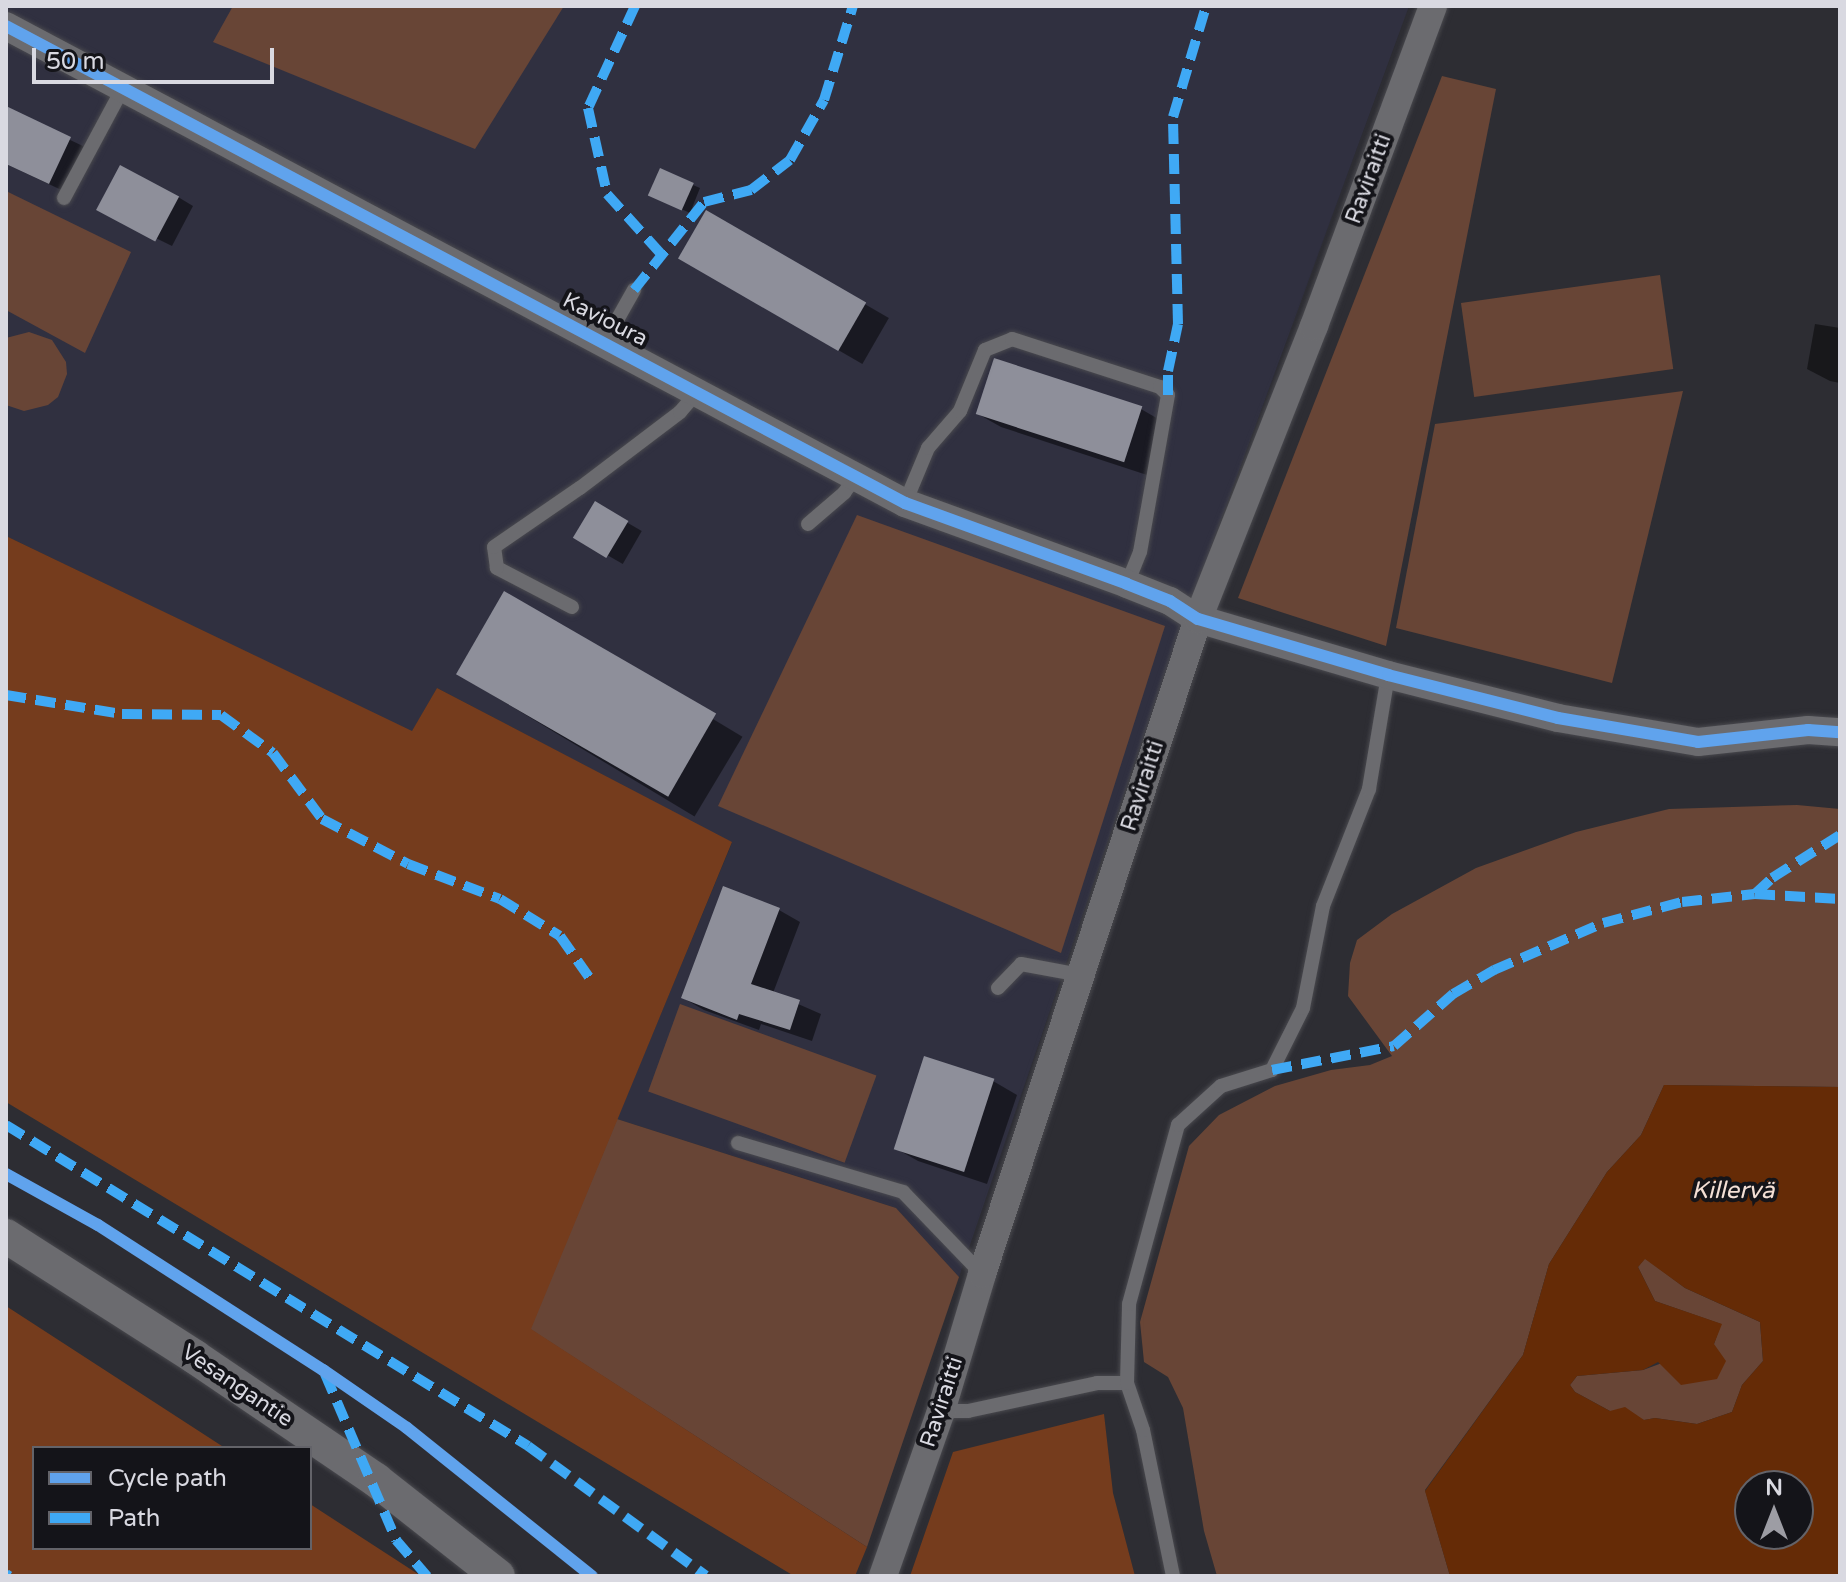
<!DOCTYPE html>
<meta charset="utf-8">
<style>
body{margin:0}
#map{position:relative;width:1846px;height:1582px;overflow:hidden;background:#2d2d33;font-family:"Varela Round",sans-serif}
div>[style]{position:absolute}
.built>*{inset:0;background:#303040}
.green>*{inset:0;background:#684536;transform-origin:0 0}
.forest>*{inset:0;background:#753c1d}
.water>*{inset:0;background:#652b06}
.shadow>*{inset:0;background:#0007;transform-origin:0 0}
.building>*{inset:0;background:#8e8f9a;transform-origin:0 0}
.roads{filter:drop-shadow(0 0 2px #49494e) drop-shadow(0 0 2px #49494e)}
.service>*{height:14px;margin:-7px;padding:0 7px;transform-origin:7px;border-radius:7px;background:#6b6b6f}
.minor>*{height:28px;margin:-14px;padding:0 14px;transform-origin:14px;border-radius:14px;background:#6b6b6f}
.tertiary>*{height:34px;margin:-17px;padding:0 17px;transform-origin:17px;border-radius:17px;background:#6b6b6f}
.quiet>*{height:10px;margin-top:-5px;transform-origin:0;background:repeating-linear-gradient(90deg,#3fa9f5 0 20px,transparent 0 30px)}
.cycleway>*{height:12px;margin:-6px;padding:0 6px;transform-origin:6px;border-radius:6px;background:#60a3ed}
span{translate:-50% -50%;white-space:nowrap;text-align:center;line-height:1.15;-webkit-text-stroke:8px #141419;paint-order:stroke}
.street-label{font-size:22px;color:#d9d9e1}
.water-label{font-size:24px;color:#f3dfd5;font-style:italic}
.frame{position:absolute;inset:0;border:8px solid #d9d9e1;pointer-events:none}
.legend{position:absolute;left:32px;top:1446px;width:280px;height:104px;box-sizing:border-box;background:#141419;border:2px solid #636369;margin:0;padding:10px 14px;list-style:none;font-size:24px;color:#d9d9e1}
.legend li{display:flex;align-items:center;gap:16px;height:40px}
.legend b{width:40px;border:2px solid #636369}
.north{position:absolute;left:1734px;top:1470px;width:80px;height:80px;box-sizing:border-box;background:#141419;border:2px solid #636369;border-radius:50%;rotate:0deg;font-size:22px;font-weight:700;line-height:32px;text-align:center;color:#d9d9e1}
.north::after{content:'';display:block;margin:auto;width:28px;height:36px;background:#9d9da4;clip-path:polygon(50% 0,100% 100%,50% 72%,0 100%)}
.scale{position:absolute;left:32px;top:48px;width:242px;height:36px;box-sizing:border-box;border:4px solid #d9d9e1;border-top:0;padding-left:10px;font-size:24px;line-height:28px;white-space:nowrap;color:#d9d9e1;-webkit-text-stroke:6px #141419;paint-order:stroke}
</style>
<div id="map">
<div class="built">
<div style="clip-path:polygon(6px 6px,1409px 6px,1169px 662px,959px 1277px,896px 1208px,617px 1119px,732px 843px,437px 688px,412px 732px,6px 536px)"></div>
</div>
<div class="green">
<div style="clip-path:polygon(233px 6px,564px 6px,475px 149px,213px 42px)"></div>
<div style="clip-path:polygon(1442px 76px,1496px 89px,1386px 646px,1238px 598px)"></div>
<div style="clip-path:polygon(6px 191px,131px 252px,85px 353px,6px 310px)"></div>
<div style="left:1660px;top:275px;width:95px;height:201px;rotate:82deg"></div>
<div style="clip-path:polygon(29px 332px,52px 340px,66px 362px,67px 374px,58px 397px,48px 405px,24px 411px,6px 405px,6px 338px)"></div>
<div style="clip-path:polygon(1683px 391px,1612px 683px,1396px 628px,1435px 424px)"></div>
<div style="clip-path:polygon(857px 515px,1165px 626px,1061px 953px,718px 806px)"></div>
<div style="clip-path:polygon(1797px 805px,1840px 809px,1840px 1087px,1664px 1085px,1641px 1135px,1607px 1172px,1549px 1264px,1523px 1355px,1425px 1490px,1450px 1576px,1217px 1576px,1204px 1531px,1183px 1408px,1168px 1377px,1144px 1362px,1140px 1322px,1189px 1146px,1219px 1115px,1275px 1086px,1331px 1070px,1370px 1065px,1392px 1056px,1348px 996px,1350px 963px,1357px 940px,1392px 914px,1476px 868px,1576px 832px,1669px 809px)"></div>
<div style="left:680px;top:1004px;width:209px;height:93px;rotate:20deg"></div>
<div style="clip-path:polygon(617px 1119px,896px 1208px,959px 1277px,867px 1547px,530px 1329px)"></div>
<div style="clip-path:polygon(1645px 1258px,1685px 1288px,1760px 1322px,1763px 1361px,1742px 1385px,1732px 1412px,1697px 1424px,1655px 1418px,1644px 1420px,1610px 1411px,1575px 1392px,1570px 1385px,1577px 1376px,1643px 1370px,1714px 1344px,1721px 1324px,1655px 1301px,1638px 1267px)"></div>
</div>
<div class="forest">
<div style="clip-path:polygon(6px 536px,412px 731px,437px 688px,732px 842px,531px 1329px,867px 1547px,855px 1576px,794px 1576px,6px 1102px)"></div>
<div style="clip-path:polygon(6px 1306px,225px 1448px,34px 1448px,34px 1548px,310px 1548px,310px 1504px,421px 1576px,6px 1576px)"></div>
<div style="clip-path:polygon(1104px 1414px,1113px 1493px,1135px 1576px,910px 1576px,953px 1452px)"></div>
</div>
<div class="water">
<div style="clip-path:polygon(evenodd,1664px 1085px,1840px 1087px,1840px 1576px,1450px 1576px,1425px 1491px,1523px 1355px,1549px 1264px,1607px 1172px,1641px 1135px,1664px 1085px,1645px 1259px,1685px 1288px,1760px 1322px,1763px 1361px,1742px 1385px,1732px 1412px,1697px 1424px,1655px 1418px,1644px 1420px,1625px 1407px,1610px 1411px,1575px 1392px,1570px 1385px,1577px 1376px,1643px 1370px,1658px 1362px,1681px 1385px,1717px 1379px,1726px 1361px,1714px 1344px,1722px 1324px,1655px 1301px,1638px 1267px,1645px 1259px,1664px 1085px,1750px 1486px,1798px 1486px,1798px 1534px,1750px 1534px,1750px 1486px)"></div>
</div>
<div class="shadow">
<div style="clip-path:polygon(6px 109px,91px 150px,70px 194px,6px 164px)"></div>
<div style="clip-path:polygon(693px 185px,700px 188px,690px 213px,657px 198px)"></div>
<div style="clip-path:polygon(178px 197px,193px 206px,172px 246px,113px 217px)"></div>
<div style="left:707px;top:213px;width:210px;height:53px;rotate:30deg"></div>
<div style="clip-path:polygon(1815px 324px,1840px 328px,1840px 383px,1830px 381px,1807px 369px)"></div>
<div style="clip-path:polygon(996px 361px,1141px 409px,1165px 423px,1147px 475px,1001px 427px,978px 414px)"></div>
<div style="left:595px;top:504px;width:54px;height:38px;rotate:30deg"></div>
<div style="left:505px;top:594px;width:277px;height:93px;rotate:31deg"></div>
<div style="clip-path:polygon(779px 910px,800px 922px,773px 993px,821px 1014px,812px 1041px,761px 1024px,759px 1030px,704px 1010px,683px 998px)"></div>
<div style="clip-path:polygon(925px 1058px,993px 1081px,1017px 1095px,987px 1184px,918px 1161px,895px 1148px)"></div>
</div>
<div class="building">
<div style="clip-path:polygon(6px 106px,71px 137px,49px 184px,6px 164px)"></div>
<div style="left:120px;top:165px;width:67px;height:51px;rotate:28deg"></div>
<div style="left:660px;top:168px;width:37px;height:30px;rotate:24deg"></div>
<div style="left:706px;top:210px;width:185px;height:56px;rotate:30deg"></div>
<div style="left:994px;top:358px;width:156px;height:59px;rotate:18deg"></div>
<div style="left:595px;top:501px;width:39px;height:43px;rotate:31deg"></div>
<div style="left:504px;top:591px;width:245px;height:96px;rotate:30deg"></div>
<div style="clip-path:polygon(723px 886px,780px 908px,751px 984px,800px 1000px,790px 1030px,739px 1014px,737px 1020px,681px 998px)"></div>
<div style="left:924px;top:1056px;width:74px;height:98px;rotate:18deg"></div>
</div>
<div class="roads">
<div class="service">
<div style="left:64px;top:198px;width:123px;rotate:-61.8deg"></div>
<div style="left:604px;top:343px;width:61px;rotate:-60.5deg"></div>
<div style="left:905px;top:503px;width:60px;rotate:-67.3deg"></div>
<div style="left:928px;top:448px;width:49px;rotate:-49.1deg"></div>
<div style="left:960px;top:411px;width:66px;rotate:-67.7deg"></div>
<div style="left:985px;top:350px;width:29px;rotate:-22deg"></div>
<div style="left:1012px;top:339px;width:156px;rotate:18deg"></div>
<div style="left:1160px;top:387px;width:11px;rotate:45deg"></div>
<div style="left:1168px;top:395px;width:159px;rotate:100.1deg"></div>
<div style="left:1140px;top:552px;width:35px;rotate:112deg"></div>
<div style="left:808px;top:524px;width:48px;rotate:-40.7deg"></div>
<div style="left:844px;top:493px;width:19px;rotate:-54deg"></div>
<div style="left:572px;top:607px;width:85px;rotate:-152.5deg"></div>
<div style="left:497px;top:568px;width:21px;rotate:-98deg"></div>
<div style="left:494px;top:547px;width:104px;rotate:-34.5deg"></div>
<div style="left:580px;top:488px;width:126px;rotate:-37.2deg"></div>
<div style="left:680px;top:412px;width:28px;rotate:-49deg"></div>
<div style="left:998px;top:988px;width:33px;rotate:-46deg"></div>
<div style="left:1021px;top:964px;width:61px;rotate:10.4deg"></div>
<div style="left:738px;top:1143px;width:172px;rotate:16.5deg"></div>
<div style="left:903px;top:1192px;width:114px;rotate:46.1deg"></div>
<div style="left:941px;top:1411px;width:27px"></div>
<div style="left:968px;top:1411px;width:132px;rotate:-12.2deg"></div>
<div style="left:1097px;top:1383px;width:30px"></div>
<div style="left:1173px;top:1576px;width:149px;rotate:-101.6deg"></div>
<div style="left:1143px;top:1430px;width:50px;rotate:-108.8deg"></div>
<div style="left:1127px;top:1383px;width:79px;rotate:-88.5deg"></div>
<div style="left:1129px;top:1304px;width:186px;rotate:-74.7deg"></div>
<div style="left:1178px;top:1125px;width:58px;rotate:-42.2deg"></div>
<div style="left:1221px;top:1086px;width:53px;rotate:-17.4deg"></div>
<div style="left:1272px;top:1070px;width:69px;rotate:-63.4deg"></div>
<div style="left:1303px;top:1008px;width:104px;rotate:-78.9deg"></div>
<div style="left:1323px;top:906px;width:126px;rotate:-68.5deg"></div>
<div style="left:1369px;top:789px;width:116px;rotate:-80.5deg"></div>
</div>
<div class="minor">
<div style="left:6px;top:26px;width:1018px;rotate:27.95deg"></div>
<div style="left:905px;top:503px;width:236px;rotate:20deg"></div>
<div style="left:1127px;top:584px;width:46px;rotate:21.6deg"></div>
<div style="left:1170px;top:601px;width:33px;rotate:33deg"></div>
<div style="left:1198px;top:619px;width:198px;rotate:16.4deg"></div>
<div style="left:1388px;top:675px;width:175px;rotate:14.2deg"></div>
<div style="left:1558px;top:718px;width:142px;rotate:9.7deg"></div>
<div style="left:1698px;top:742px;width:111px;rotate:-6.2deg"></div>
<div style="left:1808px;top:730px;width:32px;rotate:4deg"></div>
<div style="left:883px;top:1576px;width:175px;rotate:-70.6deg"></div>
<div style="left:941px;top:1411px;width:143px;rotate:-73.3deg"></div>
<div style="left:982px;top:1274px;width:690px;rotate:-71.75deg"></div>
<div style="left:1198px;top:619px;width:315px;rotate:-68.4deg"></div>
<div style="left:1314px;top:326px;width:341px;rotate:-69.6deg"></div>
</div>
<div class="tertiary">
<div style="left:6px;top:1236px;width:224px;rotate:32.6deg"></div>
<div style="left:195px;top:1357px;width:219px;rotate:34.2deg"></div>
<div style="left:376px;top:1480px;width:155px;rotate:38.2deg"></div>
</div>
</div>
<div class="quiet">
<div style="left:635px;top:6px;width:112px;rotate:114.7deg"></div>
<div style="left:588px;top:108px;width:88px;rotate:77.5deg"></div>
<div style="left:607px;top:194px;width:81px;rotate:48deg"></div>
<div style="left:634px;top:290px;width:112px;rotate:-51.5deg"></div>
<div style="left:704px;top:202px;width:49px;rotate:-14.3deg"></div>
<div style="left:751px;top:190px;width:49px;rotate:-37.6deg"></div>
<div style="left:790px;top:160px;width:69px;rotate:-60.5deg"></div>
<div style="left:824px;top:100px;width:98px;rotate:-72.9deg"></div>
<div style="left:1168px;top:395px;width:24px;rotate:-90deg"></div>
<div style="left:1168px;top:371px;width:48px;rotate:-78deg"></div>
<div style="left:1178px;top:324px;width:207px;rotate:-91.4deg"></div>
<div style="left:1173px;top:117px;width:116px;rotate:-73.4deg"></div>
<div style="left:6px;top:695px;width:118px;rotate:9.3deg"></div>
<div style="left:122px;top:714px;width:99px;rotate:0.6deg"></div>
<div style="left:221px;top:715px;width:64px;rotate:36.2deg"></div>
<div style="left:273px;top:753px;width:82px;rotate:53.4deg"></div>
<div style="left:322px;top:819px;width:97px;rotate:27.6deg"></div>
<div style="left:408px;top:864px;width:98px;rotate:20.8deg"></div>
<div style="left:500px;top:899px;width:70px;rotate:31.7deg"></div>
<div style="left:560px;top:936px;width:54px;rotate:54.8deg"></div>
<div style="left:1755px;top:894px;width:23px;rotate:-43deg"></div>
<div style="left:1772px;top:878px;width:80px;rotate:-32.3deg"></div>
<div style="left:1272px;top:1070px;width:124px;rotate:-11.1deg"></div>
<div style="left:1394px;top:1046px;width:79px;rotate:-41.4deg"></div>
<div style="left:1453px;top:994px;width:48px;rotate:-30.3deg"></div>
<div style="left:1494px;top:970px;width:119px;rotate:-23.3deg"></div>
<div style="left:1603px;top:923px;width:82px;rotate:-14.9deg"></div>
<div style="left:1682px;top:902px;width:73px;rotate:-6.3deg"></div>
<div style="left:1755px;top:894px;width:85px;rotate:3.4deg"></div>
<div style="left:6px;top:1125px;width:613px;rotate:31.59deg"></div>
<div style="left:528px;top:1446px;width:220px;rotate:36.1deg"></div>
<div style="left:325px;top:1374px;width:181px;rotate:66.8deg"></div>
<div style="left:396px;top:1540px;width:48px;rotate:49.3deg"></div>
<div style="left:6px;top:1574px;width:4px;rotate:34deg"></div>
</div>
<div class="cycleway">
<div style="left:6px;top:26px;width:1018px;rotate:27.95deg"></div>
<div style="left:905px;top:503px;width:236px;rotate:20deg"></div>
<div style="left:1127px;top:584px;width:46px;rotate:21.6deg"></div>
<div style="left:1170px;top:601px;width:33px;rotate:33deg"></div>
<div style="left:1198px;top:619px;width:198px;rotate:16.4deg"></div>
<div style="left:1388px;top:675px;width:175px;rotate:14.2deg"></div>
<div style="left:1558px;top:718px;width:142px;rotate:9.7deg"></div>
<div style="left:1698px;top:742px;width:111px;rotate:-6.2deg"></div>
<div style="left:1808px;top:730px;width:32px;rotate:4deg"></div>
<div style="left:6px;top:1174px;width:105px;rotate:29deg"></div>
<div style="left:98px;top:1225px;width:268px;rotate:32.8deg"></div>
<div style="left:323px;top:1370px;width:102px;rotate:34.6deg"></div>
<div style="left:407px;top:1428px;width:237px;rotate:38.7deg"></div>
</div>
<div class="street-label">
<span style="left:1369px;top:179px;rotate:-70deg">Raviraitti</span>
<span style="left:605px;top:320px;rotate:27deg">Kavioura</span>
<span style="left:1143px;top:786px;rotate:-72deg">Raviraitti</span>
<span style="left:237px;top:1386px;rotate:34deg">Vesangantie</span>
<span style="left:942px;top:1402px;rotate:-72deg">Raviraitti</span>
</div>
<div class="water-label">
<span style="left:1733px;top:1191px">Killervä</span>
</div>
<div class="frame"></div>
<ul class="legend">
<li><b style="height:10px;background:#60a3ed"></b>Cycle path</li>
<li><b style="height:10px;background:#3fa9f5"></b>Path</li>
</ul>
<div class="north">N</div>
<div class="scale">50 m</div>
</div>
